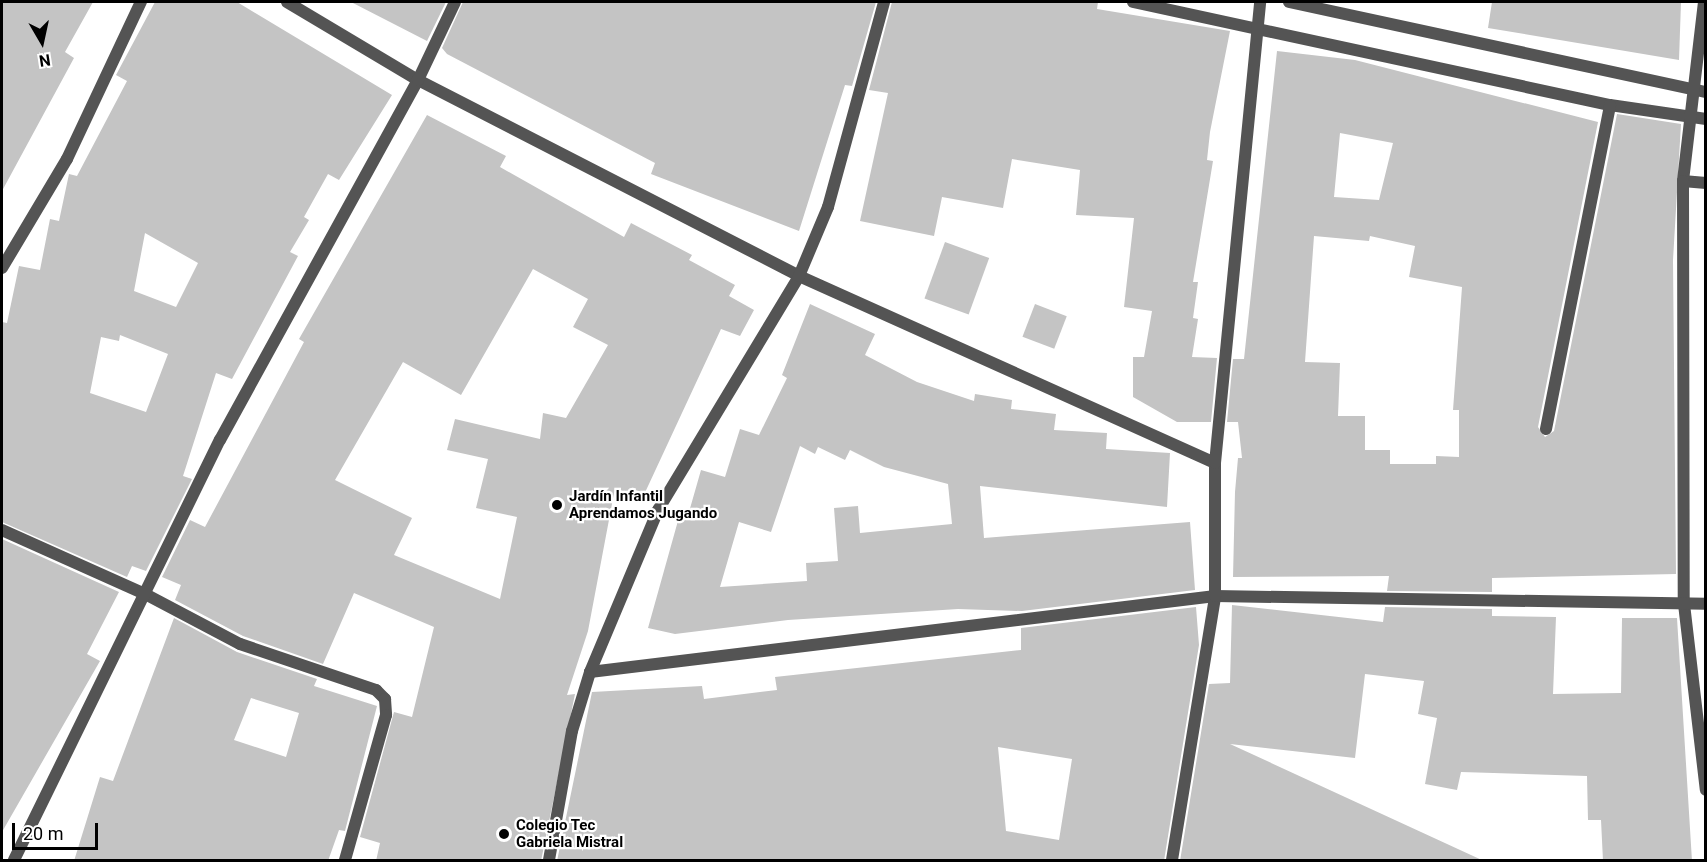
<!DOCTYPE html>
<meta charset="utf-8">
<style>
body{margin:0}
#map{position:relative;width:1707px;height:862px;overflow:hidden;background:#fff;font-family:Roboto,sans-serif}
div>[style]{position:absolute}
.building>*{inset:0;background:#c4c4c4;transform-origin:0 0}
.lane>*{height:12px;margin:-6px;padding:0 6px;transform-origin:6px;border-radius:6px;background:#545454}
.street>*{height:12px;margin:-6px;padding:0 6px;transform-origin:6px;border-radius:6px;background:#545454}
.dots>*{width:16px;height:16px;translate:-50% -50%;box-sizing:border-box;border:3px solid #fff;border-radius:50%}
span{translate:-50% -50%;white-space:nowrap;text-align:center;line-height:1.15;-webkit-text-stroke:4.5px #fff;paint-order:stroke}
.poi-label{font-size:15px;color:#000;font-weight:700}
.left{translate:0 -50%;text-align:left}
.frame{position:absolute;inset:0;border:3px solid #000;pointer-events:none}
.north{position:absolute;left:12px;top:12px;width:60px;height:60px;-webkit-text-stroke:4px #fff;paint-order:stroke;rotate:171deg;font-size:16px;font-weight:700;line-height:24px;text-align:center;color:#000}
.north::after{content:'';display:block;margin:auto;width:21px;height:27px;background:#000;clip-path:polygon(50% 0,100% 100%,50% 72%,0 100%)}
.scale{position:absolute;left:12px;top:823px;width:86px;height:27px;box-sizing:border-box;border:3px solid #000;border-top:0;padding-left:8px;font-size:18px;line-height:21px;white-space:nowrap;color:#000;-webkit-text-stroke:4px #fff;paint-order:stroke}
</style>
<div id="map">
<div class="building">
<div style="clip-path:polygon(2px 2px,93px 2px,65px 52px,74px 58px,2px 191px)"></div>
<div style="clip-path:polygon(evenodd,155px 2px,237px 2px,392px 95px,339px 180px,328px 174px,304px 217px,309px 220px,290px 252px,298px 256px,232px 379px,216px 373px,183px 476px,192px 479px,146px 571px,132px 566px,127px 577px,2px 522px,2px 322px,7px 323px,19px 266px,40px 270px,50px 219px,59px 221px,69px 174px,77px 176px,127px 81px,116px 75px,155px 2px,145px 233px,198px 263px,176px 307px,134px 291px,145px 233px,155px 2px,120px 335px,168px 354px,146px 412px,90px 393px,101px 337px,119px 341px,120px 335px)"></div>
<div style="clip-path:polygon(351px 2px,446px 2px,427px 41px)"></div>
<div style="clip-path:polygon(463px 2px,876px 2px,852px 86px,845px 85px,799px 231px,651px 174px,655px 163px,447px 54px,442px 48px)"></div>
<div style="clip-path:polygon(892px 2px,1098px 2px,1097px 9px,1230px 31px,1210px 132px,1207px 160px,1213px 161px,1193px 282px,1198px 282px,1193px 318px,1198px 319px,1192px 357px,1217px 358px,1211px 422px,1177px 422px,1133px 397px,1133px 357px,1144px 357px,1152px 311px,1124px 307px,1134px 218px,1076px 215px,1080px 170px,1012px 159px,1003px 208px,942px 197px,934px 236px,860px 221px,888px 93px,869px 90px)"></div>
<div style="clip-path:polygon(1492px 2px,1681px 2px,1679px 60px,1488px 28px)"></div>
<div style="clip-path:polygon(evenodd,1277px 51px,1355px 60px,1598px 122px,1538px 427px,1545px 437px,1554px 431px,1617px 114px,1681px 124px,1673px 260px,1676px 574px,1492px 578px,1492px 592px,1387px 591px,1389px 576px,1233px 577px,1235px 492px,1238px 458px,1242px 458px,1238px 422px,1227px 422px,1233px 359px,1244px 359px,1277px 51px,1340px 133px,1393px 143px,1379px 200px,1334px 197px,1340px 133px,1277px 51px,1314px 236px,1369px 241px,1370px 236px,1415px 246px,1409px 277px,1462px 287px,1453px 410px,1459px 410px,1459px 457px,1436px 456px,1436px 464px,1390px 464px,1390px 450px,1365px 450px,1365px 416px,1338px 416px,1340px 363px,1305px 362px,1314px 236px)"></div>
<div style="clip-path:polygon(evenodd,427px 115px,506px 156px,500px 167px,624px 237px,631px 223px,692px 255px,689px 260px,735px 285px,729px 296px,754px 310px,740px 336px,721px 329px,642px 499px,615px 488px,588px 631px,567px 695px,575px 694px,541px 861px,376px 861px,380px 843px,360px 837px,394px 712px,412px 717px,434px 627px,354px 593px,323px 664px,243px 636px,175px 600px,181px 585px,162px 577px,190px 520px,205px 527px,304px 342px,299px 339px,427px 115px,533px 269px,588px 299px,573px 327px,608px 345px,566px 418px,543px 413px,540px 439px,455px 419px,447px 450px,488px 459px,476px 508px,517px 517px,500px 599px,394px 555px,412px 518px,335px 480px,403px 362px,461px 395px,533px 269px)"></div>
<div style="left:945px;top:242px;width:47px;height:60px;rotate:20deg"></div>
<div style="clip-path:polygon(evenodd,810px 304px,875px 334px,865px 355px,917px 382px,974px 401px,975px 394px,1012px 400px,1011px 409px,1056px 414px,1054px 430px,1107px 433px,1106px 449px,1170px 453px,1167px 507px,980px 486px,984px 538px,1190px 522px,1195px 590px,1022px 611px,958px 609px,788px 620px,675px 634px,648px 628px,681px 510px,689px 512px,701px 470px,725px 477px,740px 429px,759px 435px,787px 378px,782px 375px,810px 304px,800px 446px,815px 454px,818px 447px,845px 460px,850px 450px,884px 467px,948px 484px,952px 524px,860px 533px,858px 506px,834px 508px,838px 561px,806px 563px,807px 581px,720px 587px,739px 522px,771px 532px,800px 446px)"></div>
<div style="left:1035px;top:304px;width:34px;height:35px;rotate:21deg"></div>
<div style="clip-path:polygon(2px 539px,119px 592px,87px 654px,100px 661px,2px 832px)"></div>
<div style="clip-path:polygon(1232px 605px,1383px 622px,1385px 607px,1492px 609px,1492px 616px,1556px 617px,1553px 694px,1621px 693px,1622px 618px,1677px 618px,1692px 861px,1603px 861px,1601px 820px,1588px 820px,1587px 776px,1461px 772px,1457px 790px,1425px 784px,1437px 718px,1418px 714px,1424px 681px,1365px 674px,1355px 758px,1230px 744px,1484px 861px,1180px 861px,1209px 684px,1230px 683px)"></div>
<div style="clip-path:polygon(evenodd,1196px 607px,1199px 645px,1164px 861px,557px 861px,592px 692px,702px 686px,704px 699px,777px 690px,775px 677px,1021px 650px,1021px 628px,1196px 607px,998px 747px,1072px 759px,1059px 840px,1006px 831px,998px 747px)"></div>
<div style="clip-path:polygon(evenodd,174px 618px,237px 652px,317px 679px,314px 686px,377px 706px,345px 831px,339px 830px,328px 861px,74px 861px,100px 777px,113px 781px,174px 618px,251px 698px,299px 713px,286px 757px,234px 740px,251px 698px)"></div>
</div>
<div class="lane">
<div style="left:1683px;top:181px;width:23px;rotate:5deg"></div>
</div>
<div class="street">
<div style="left:287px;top:2px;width:152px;rotate:30.8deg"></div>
<div style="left:418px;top:80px;width:428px;rotate:27.2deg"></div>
<div style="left:799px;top:276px;width:456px;rotate:24.2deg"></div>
<div style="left:1133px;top:2px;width:488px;rotate:12.2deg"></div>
<div style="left:1610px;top:105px;width:97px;rotate:8.3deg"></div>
<div style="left:1289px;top:2px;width:427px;rotate:12.2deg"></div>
<div style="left:1704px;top:2px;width:180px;rotate:96.7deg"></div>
<div style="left:1683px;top:181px;width:423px;rotate:89.9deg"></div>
<div style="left:1684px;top:604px;width:187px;rotate:83.3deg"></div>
<div style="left:2px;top:268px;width:127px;rotate:-59.2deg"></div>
<div style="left:67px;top:159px;width:174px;rotate:-64.8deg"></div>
<div style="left:1546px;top:429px;width:330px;rotate:-78.8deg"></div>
<div style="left:2px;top:530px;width:159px;rotate:24.1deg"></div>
<div style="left:147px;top:595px;width:105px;rotate:27.8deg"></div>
<div style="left:240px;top:644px;width:144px;rotate:18.7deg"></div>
<div style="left:376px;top:690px;width:13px;rotate:45deg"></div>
<div style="left:385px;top:699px;width:16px;rotate:86deg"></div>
<div style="left:386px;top:715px;width:151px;rotate:105.8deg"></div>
<div style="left:590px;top:672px;width:630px;rotate:-6.93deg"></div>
<div style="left:1215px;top:596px;width:491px;rotate:0.9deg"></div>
<div style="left:14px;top:860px;width:468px;rotate:-63.9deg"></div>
<div style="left:220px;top:440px;width:411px;rotate:-61.2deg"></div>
<div style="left:418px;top:80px;width:86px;rotate:-64.6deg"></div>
<div style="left:549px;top:860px;width:131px;rotate:-79.9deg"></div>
<div style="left:572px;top:731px;width:62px;rotate:-73deg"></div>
<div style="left:590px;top:672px;width:176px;rotate:-67.2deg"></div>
<div style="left:658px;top:510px;width:273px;rotate:-58.9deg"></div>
<div style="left:799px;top:276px;width:75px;rotate:-67.2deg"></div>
<div style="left:828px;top:207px;width:213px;rotate:-74.7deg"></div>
<div style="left:1172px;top:860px;width:267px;rotate:-80.7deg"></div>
<div style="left:1215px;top:596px;width:133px;rotate:-90deg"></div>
<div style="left:1215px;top:463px;width:463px;rotate:-84.4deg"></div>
</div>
<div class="dots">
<div style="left:557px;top:505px;background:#000"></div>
<div style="left:504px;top:834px;background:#000"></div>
</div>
<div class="poi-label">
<span class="left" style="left:569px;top:505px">Jardín Infantil<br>Aprendamos Jugando</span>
<span class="left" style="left:516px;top:834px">Colegio Tec<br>Gabriela Mistral</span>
</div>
<div class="frame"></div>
<div class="north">N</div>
<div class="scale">20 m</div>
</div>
